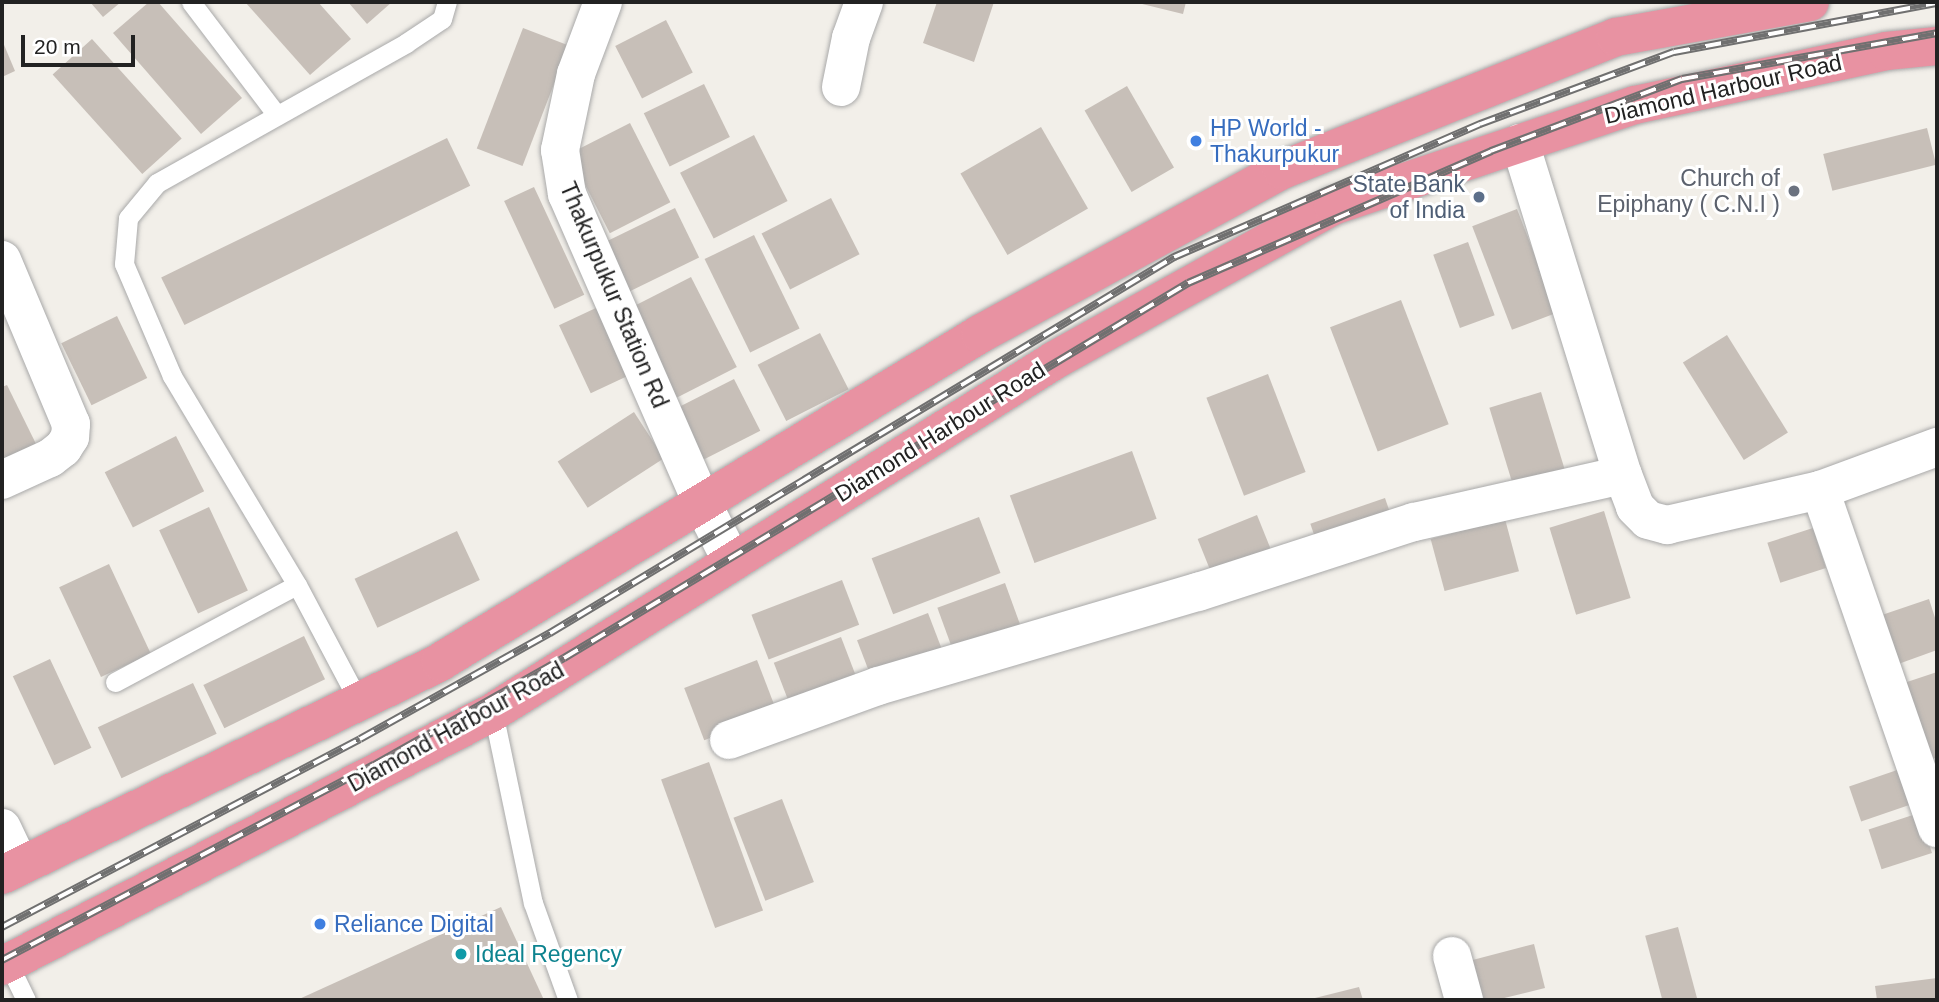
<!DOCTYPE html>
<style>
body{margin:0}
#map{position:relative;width:1939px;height:1002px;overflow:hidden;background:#f2efe9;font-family:Helvetica,sans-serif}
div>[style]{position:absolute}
.building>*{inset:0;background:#c7bfb8;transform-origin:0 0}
.roads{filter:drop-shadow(0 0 2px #a9a9a9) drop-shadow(0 0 2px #a9a9a9)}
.lane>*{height:19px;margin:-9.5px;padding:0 9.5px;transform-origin:9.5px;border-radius:9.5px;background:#fff}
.street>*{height:38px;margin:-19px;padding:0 19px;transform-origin:19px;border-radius:19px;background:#fff}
.highway>*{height:38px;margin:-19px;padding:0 19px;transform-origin:19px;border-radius:19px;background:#e892a2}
.rail>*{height:8px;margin-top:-4px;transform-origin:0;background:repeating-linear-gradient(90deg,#fff 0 16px,#707070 0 32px);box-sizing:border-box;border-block:2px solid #707070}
.dots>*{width:19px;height:19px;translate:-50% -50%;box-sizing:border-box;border:4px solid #fff;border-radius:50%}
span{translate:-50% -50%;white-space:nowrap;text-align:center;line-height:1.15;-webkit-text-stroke:6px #fff;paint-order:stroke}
.street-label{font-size:23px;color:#222}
.shop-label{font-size:23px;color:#366cbe}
.left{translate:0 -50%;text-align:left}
.worship-label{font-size:23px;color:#5b616d}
.right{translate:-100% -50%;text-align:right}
.service-label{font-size:23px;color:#4e5e75}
.culture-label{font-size:23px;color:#0d838f}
.frame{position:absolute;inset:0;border:4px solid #222;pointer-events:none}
.scale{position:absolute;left:21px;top:35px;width:114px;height:32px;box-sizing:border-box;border:4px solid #222;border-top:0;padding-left:9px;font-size:21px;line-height:24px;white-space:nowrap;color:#222;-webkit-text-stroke:5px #fff;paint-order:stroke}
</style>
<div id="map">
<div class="building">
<div style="clip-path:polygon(90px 2px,121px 2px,103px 17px)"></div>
<div style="clip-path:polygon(149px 2px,158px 2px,242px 98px,201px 134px,113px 33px)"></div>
<div style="clip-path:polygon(245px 2px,318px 2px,351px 39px,310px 75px)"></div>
<div style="clip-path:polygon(348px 2px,392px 2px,367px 24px)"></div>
<div style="clip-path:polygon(937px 2px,994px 2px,974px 62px,923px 43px)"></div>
<div style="clip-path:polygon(1134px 2px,1186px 2px,1183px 14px)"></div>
<div style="left:666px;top:20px;width:59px;height:57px;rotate:63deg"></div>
<div style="left:523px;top:28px;width:49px;height:129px;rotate:21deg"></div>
<div style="left:92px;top:39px;width:134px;height:53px;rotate:48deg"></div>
<div style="clip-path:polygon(2px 40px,15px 71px,2px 77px)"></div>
<div style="left:704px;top:84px;width:59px;height:67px;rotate:64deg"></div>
<div style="left:1127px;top:86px;width:94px;height:49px;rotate:60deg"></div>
<div style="left:630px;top:123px;width:89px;height:68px;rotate:63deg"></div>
<div style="left:1041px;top:127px;width:94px;height:93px;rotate:60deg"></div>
<div style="left:1927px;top:128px;width:38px;height:107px;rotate:76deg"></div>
<div style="left:754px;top:135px;width:74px;height:83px;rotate:63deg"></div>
<div style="left:447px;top:138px;width:53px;height:318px;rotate:64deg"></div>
<div style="left:534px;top:187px;width:119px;height:33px;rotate:65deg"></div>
<div style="left:831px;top:198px;width:63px;height:78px;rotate:63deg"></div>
<div style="left:675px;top:208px;width:55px;height:81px;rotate:64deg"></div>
<div style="left:1517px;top:209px;width:111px;height:48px;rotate:69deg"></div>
<div style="left:754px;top:235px;width:104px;height:55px;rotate:64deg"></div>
<div style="left:1468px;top:242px;width:78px;height:37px;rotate:70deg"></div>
<div style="left:691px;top:277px;width:101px;height:72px;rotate:63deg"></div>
<div style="left:1401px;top:300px;width:133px;height:76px;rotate:69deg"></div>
<div style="left:598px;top:307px;width:75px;height:43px;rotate:65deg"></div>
<div style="left:117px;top:316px;width:69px;height:62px;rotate:64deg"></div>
<div style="left:820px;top:333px;width:63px;height:70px;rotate:63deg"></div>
<div style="left:1727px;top:335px;width:115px;height:52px;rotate:58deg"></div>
<div style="left:1268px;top:374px;width:105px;height:66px;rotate:69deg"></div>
<div style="left:734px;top:379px;width:58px;height:64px;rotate:63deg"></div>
<div style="clip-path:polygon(7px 385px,40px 452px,2px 471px,2px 387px)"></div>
<div style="left:1541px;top:392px;width:89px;height:54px;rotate:73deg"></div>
<div style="left:634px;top:412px;width:55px;height:91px;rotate:57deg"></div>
<div style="left:176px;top:436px;width:62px;height:80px;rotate:63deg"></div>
<div style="left:1132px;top:451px;width:72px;height:130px;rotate:70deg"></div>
<div style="left:1385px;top:498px;width:24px;height:79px;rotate:71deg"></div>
<div style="left:209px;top:507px;width:92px;height:55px;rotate:65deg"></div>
<div style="left:1604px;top:511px;width:91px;height:57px;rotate:73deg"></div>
<div style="left:1257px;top:515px;width:46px;height:64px;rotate:68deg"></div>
<div style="left:979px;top:517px;width:60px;height:115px;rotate:69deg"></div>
<div style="left:1505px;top:519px;width:54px;height:77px;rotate:75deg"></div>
<div style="left:1813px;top:528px;width:42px;height:48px;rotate:72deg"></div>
<div style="left:457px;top:531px;width:54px;height:113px;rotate:65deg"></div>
<div style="left:109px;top:564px;width:99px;height:55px;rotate:65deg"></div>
<div style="left:842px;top:580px;width:48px;height:97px;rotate:69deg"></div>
<div style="left:1005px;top:583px;width:46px;height:72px;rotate:70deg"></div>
<div style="clip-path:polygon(1929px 599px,1937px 624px,1937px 650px,1890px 667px,1873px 618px)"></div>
<div style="left:928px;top:613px;width:43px;height:76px;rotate:69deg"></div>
<div style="left:304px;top:636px;width:48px;height:112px;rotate:64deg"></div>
<div style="left:841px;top:637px;width:47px;height:72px;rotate:69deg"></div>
<div style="left:50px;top:659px;width:98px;height:41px;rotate:65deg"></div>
<div style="left:757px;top:660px;width:56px;height:78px;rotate:69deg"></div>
<div style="clip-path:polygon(1937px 672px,1937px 757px,1928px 761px,1901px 684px)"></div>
<div style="left:193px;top:683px;width:56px;height:105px;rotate:65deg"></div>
<div style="left:709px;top:762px;width:158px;height:51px;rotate:70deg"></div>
<div style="left:1903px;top:768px;width:37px;height:57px;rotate:71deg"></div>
<div style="left:782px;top:799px;width:89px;height:52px;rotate:69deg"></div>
<div style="left:1919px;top:813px;width:42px;height:53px;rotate:72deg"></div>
<div style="clip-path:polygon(501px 907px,544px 1000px,297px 1000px)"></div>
<div style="left:1678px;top:927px;width:76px;height:34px;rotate:75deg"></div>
<div style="clip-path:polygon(1534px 944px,1545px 988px,1496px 1000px,1476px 1000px,1465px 962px)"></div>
<div style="clip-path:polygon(1937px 978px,1937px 1000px,1877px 1000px,1875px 986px)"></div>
<div style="clip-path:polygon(1359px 987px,1363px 1000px,1311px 1000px,1311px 999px)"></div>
</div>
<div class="roads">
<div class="lane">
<div style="left:191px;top:2px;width:141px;rotate:52.8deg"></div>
<div style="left:115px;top:682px;width:206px;rotate:-28.1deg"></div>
<div style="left:358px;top:700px;width:130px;rotate:-117.9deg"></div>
<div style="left:297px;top:585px;width:244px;rotate:-120.9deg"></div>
<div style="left:172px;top:376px;width:122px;rotate:-113.2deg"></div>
<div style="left:124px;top:264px;width:46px;rotate:-85deg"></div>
<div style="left:128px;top:218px;width:45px;rotate:-50.4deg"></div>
<div style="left:157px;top:183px;width:286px;rotate:-29.3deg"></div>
<div style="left:406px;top:43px;width:43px;rotate:-33.7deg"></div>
<div style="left:442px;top:19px;width:18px;rotate:-74deg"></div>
<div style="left:493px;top:712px;width:195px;rotate:78.2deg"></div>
<div style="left:533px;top:903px;width:103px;rotate:70.2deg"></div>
<div style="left:8px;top:963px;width:41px;rotate:64.1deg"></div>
</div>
<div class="street">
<div style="left:603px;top:2px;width:77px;rotate:110.6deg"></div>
<div style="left:576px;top:74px;width:78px;rotate:101.9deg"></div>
<div style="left:560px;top:150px;width:45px;rotate:81deg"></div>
<div style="left:567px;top:194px;width:337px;rotate:66.4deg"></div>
<div style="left:702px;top:503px;width:66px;rotate:63deg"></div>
<div style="left:841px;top:87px;width:50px;rotate:-78.5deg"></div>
<div style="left:851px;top:38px;width:38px;rotate:-70deg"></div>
<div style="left:1520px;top:143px;width:348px;rotate:72.8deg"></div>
<div style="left:1623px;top:475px;width:34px;rotate:69deg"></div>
<div style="left:1635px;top:507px;width:18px;rotate:45deg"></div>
<div style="left:1648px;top:520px;width:20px;rotate:15deg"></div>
<div style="left:1667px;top:525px;width:157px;rotate:-12.9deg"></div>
<div style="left:1820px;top:490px;width:125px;rotate:-20.2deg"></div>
<div style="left:2px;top:260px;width:178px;rotate:67.2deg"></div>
<div style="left:71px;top:424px;width:13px;rotate:94deg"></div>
<div style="left:70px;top:437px;width:13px;rotate:122deg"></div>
<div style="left:63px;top:448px;width:16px;rotate:142deg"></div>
<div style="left:50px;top:458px;width:53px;rotate:155.4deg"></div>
<div style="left:1820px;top:490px;width:358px;rotate:70.9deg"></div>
<div style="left:729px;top:740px;width:158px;rotate:-19.9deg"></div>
<div style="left:878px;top:686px;width:334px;rotate:-16.4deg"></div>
<div style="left:1198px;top:592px;width:227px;rotate:-18deg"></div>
<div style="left:1414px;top:522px;width:214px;rotate:-12.7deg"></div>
<div style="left:2px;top:828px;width:42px;rotate:64.7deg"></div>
<div style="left:1452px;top:956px;width:46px;rotate:74.7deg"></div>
</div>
<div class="highway">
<div style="left:2px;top:875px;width:487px;rotate:-25.9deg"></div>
<div style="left:440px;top:662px;width:632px;rotate:-31.27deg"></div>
<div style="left:980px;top:334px;width:344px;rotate:-28.5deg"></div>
<div style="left:1282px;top:170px;width:360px;rotate:-21.7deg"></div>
<div style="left:1616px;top:37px;width:197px;rotate:-10.2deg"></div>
<div style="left:2px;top:966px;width:553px;rotate:-27.35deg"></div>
<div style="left:493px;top:712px;width:663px;rotate:-32.06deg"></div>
<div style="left:1055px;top:360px;width:318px;rotate:-29deg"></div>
<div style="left:1333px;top:206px;width:318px;rotate:-18.5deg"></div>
<div style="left:1635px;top:105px;width:257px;rotate:-12.1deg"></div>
<div style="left:1886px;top:51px;width:51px;rotate:-5.6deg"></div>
</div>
</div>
<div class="rail">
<div style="left:2px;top:927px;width:404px;rotate:-27.7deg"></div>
<div style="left:360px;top:739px;width:218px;rotate:-29.2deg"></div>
<div style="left:550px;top:633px;width:729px;rotate:-31.07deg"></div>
<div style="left:1174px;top:257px;width:334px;rotate:-23.5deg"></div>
<div style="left:1480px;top:124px;width:207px;rotate:-20.4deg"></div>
<div style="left:1674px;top:52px;width:268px;rotate:-10.6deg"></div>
<div style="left:2px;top:960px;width:420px;rotate:-27.7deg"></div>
<div style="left:374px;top:765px;width:218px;rotate:-29.4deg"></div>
<div style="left:564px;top:658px;width:728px;rotate:-31deg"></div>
<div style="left:1188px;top:283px;width:331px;rotate:-23.5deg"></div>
<div style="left:1491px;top:151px;width:204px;rotate:-20.7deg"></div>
<div style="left:1682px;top:79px;width:259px;rotate:-10.2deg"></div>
</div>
<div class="dots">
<div style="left:1196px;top:141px;background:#3f7fe0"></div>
<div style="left:1794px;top:191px;background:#6b7280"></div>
<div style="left:1479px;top:197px;background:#5c6f8a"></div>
<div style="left:320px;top:924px;background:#3f7fe0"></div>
<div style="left:461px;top:954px;background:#0f9aa8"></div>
</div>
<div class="street-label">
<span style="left:1723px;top:89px;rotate:-13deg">Diamond Harbour Road</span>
<span style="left:614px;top:295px;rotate:67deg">Thakurpukur Station Rd</span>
<span style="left:940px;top:432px;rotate:-32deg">Diamond Harbour Road</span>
<span style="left:456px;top:727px;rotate:-29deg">Diamond Harbour Road</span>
</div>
<div class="shop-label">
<span class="left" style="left:1210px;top:141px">HP World -<br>Thakurpukur</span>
<span class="left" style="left:334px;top:924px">Reliance Digital</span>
</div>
<div class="worship-label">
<span class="right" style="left:1780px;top:191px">Church of<br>Epiphany ( C.N.I )</span>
</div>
<div class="service-label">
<span class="right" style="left:1465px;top:197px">State Bank<br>of India</span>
</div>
<div class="culture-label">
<span class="left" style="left:475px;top:954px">Ideal Regency</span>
</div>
<div class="frame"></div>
<div class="scale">20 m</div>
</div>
